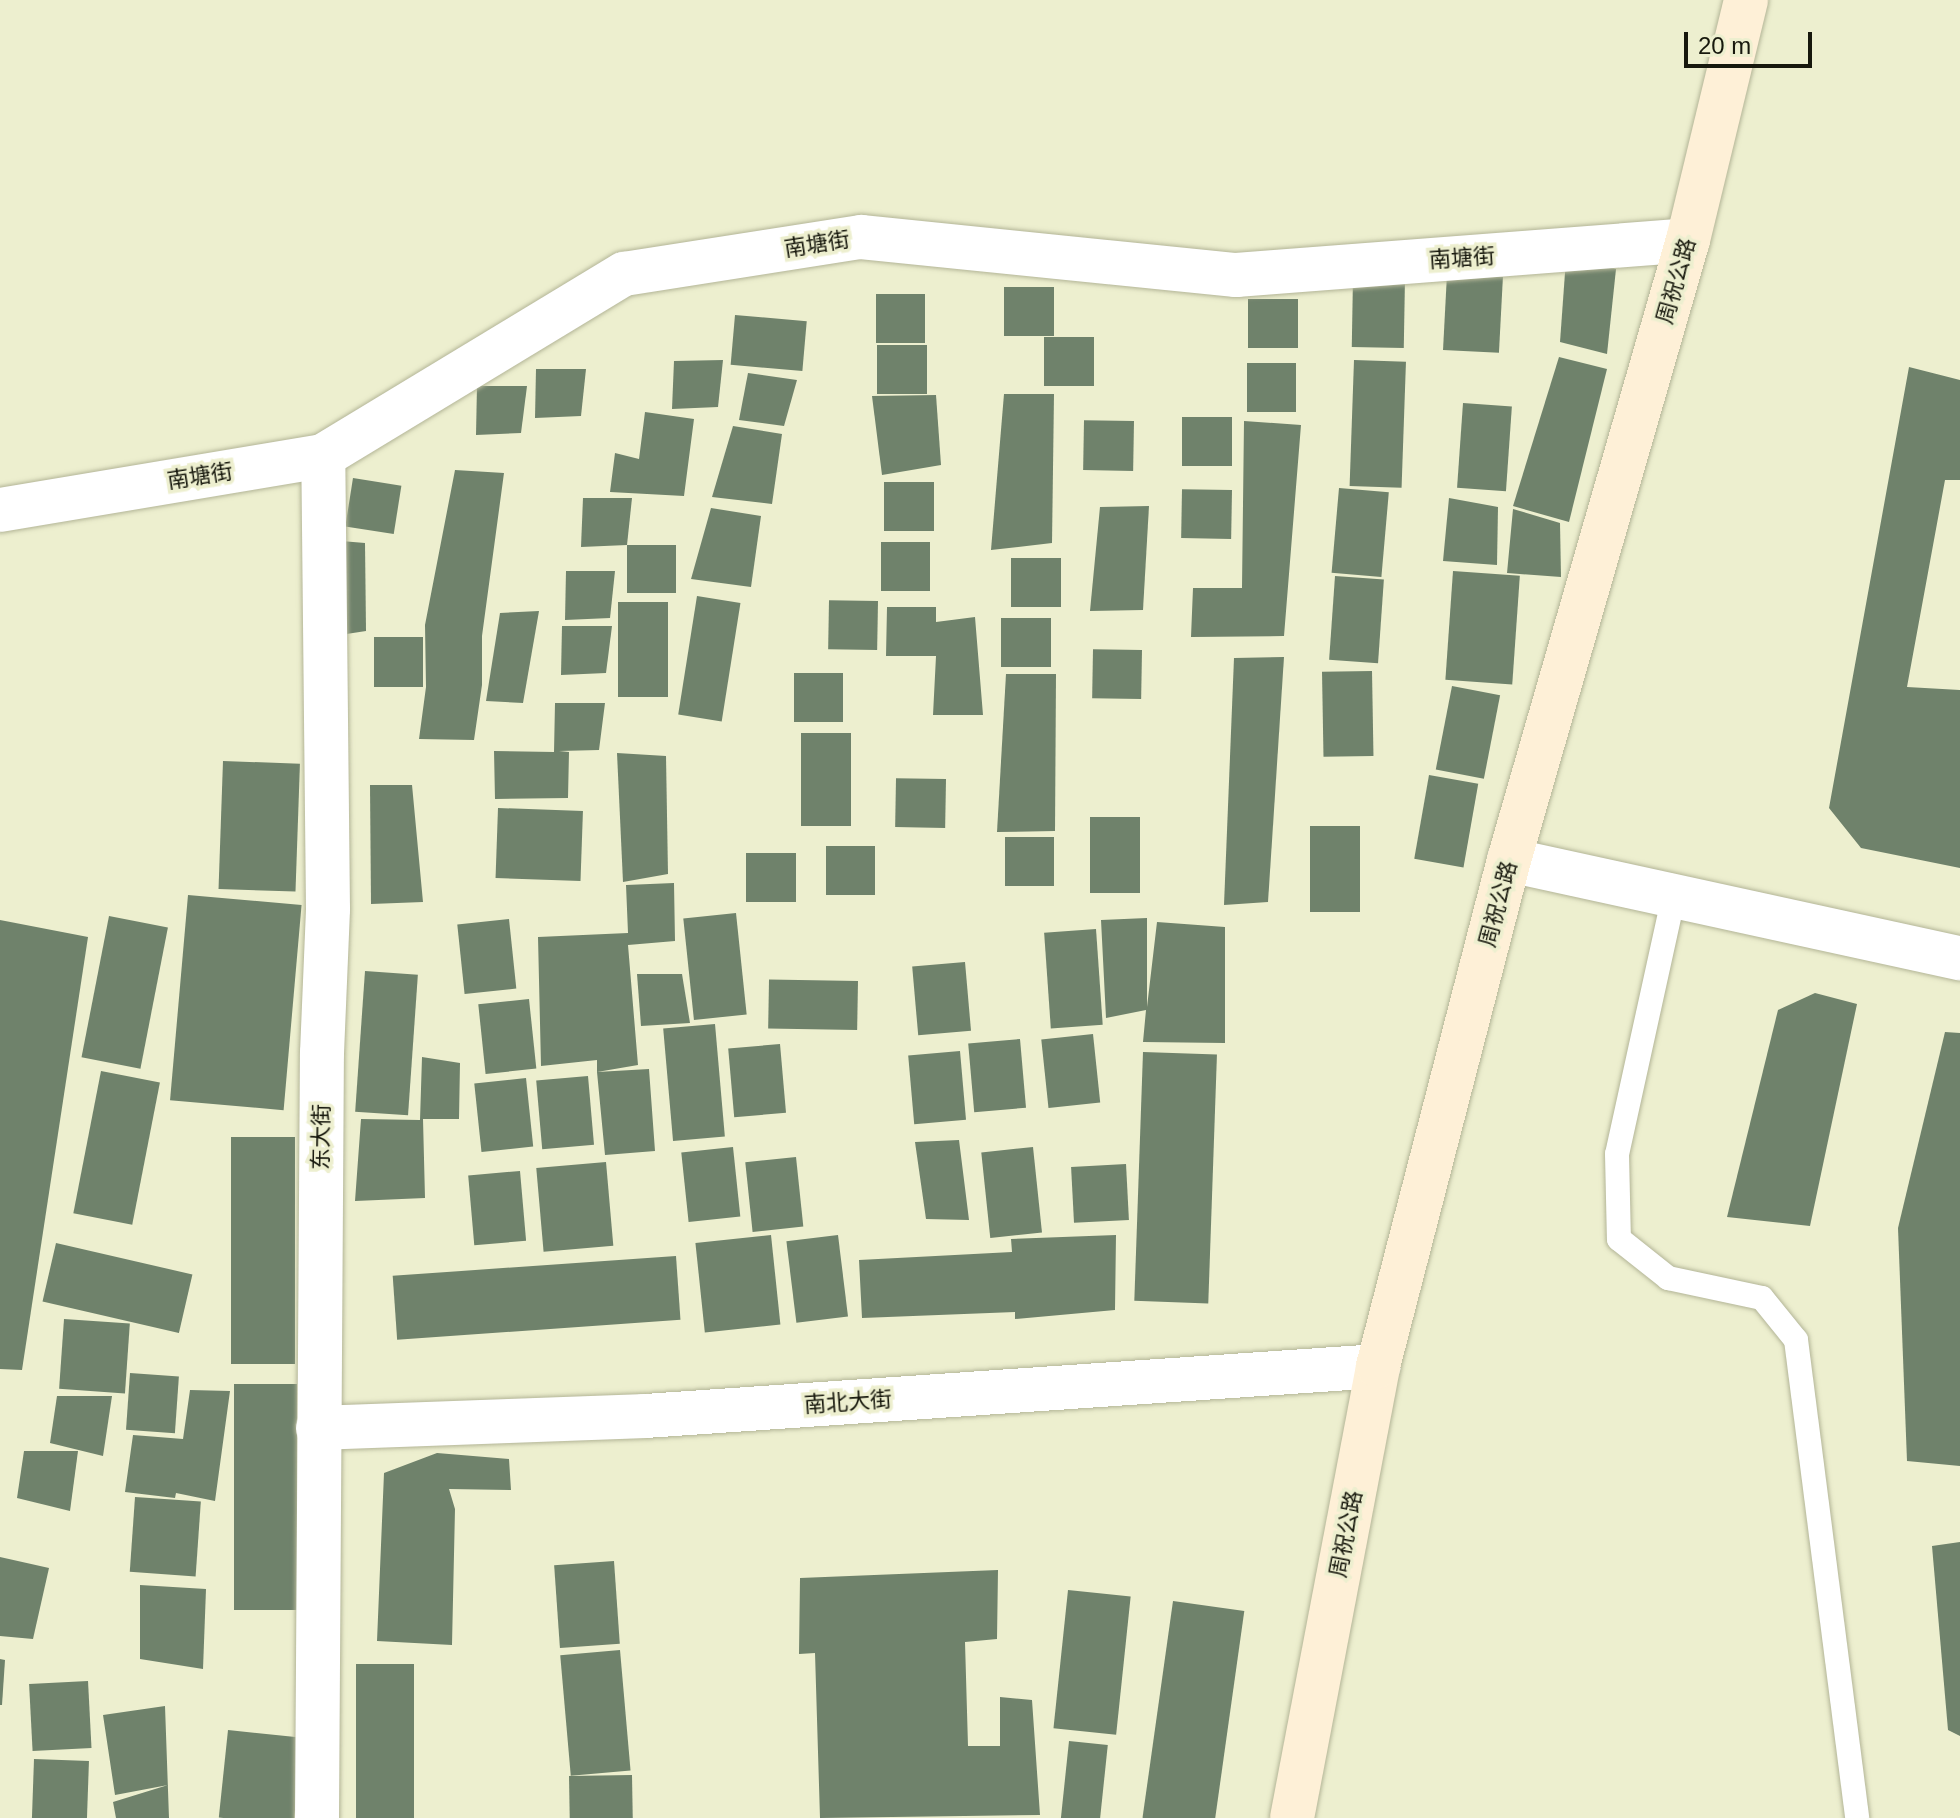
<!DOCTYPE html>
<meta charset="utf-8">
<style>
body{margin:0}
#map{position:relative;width:1960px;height:1818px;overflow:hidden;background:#edefcf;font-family:Arial,"Noto Sans SC",sans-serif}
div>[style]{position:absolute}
.building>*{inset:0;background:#6f826b;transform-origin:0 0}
.roads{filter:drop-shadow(0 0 2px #b3b597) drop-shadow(0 0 2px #b3b597)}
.lane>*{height:24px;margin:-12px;padding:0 12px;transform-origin:12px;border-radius:12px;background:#fff}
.street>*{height:44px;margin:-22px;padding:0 22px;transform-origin:22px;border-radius:22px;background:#fff}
.secondary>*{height:44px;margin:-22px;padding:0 22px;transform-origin:22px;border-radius:22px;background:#fef0d7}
span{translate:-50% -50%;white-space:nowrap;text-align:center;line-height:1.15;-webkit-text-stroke:7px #edefcf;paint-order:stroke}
.street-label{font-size:22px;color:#17180d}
.scale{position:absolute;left:1684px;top:32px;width:128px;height:36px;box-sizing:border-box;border:4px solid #17180d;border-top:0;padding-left:10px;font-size:24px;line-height:28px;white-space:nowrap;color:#17180d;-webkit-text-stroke:6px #edefcf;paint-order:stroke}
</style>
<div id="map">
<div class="building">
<div style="clip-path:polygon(1566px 259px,1616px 269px,1607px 354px,1560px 342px)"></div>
<div style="left:1447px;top:274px;width:56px;height:76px;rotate:3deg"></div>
<div style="left:1353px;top:277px;width:52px;height:70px;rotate:1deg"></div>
<div style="left:1004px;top:287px;width:50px;height:49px"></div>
<div style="left:925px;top:294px;width:49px;height:49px;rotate:90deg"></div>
<div style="left:1248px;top:299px;width:50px;height:49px"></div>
<div style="left:735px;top:315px;width:72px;height:50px;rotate:5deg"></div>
<div style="left:1044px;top:337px;width:50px;height:49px"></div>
<div style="left:877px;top:345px;width:50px;height:49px"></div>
<div style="clip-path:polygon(1559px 357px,1607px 369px,1569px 522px,1513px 506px)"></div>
<div style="clip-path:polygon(723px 360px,718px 407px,672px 409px,674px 361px)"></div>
<div style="left:1354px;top:360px;width:52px;height:126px;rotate:2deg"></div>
<div style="left:1296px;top:363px;width:49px;height:49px;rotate:90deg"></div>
<div style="clip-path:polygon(1909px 367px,1960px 380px,1960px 480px,1945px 480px,1907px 687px,1960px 690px,1960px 868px,1861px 848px,1829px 808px)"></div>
<div style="clip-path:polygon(536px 369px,586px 369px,581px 416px,535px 418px)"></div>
<div style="clip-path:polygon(748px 373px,797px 380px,784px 426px,739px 420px)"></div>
<div style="clip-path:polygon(477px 386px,527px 386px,521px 433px,476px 435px)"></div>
<div style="clip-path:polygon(1004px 394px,1054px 394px,1052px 543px,991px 550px)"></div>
<div style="clip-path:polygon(936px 395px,941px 465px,882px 475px,872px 396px)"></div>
<div style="left:1463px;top:403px;width:49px;height:85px;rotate:4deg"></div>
<div style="clip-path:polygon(645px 412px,694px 419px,684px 496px,610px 492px,615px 453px,639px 459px)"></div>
<div style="left:1182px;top:417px;width:50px;height:49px"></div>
<div style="left:1134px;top:421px;width:50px;height:50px;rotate:91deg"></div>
<div style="clip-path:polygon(1244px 421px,1301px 425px,1284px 636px,1191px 637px,1193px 588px,1242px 588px)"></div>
<div style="clip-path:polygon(733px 426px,782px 434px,772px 504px,712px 497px)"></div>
<div style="clip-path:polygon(455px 470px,504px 473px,482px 636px,482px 685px,474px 740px,419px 739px,426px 687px,425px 625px)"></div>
<div style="left:353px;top:478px;width:49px;height:49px;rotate:9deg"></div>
<div style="left:884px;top:482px;width:50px;height:49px"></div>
<div style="left:1339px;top:488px;width:50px;height:85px;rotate:5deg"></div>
<div style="left:1232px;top:490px;width:49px;height:50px;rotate:91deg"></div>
<div style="clip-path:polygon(583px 498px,632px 498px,627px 545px,581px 547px)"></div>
<div style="clip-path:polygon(1449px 498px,1498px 507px,1497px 565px,1443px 561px)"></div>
<div style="clip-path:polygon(1149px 506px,1143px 610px,1090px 611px,1100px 507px)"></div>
<div style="clip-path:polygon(711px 508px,761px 516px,751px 587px,691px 579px)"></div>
<div style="clip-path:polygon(1513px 509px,1560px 523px,1561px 577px,1507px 573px)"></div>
<div style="clip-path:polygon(329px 540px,365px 543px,366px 631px,327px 637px)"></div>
<div style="left:881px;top:542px;width:49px;height:49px"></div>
<div style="left:627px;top:545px;width:49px;height:48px"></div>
<div style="left:1011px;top:558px;width:50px;height:49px"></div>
<div style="clip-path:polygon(566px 571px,615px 571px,610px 618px,565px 620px)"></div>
<div style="left:1453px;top:571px;width:67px;height:109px;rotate:4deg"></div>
<div style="left:1335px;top:576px;width:49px;height:84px;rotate:4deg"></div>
<div style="left:697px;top:596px;width:44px;height:120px;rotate:9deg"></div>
<div style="left:878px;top:601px;width:49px;height:49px;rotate:91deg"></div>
<div style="left:618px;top:602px;width:50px;height:95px"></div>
<div style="clip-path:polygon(887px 607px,936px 607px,936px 622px,975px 617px,983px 715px,933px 715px,936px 656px,886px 656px)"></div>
<div style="clip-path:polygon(539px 611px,523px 703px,486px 701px,500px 613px)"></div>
<div style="left:1001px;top:618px;width:50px;height:49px"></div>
<div style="clip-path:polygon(562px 626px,612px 626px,606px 673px,561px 675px)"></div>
<div style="left:423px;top:637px;width:50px;height:49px;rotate:90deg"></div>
<div style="left:1142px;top:650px;width:49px;height:49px;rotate:91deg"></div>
<div style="clip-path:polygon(1284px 657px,1268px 902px,1224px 905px,1234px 658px)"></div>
<div style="left:1372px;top:671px;width:85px;height:50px;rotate:89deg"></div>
<div style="left:794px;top:673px;width:49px;height:49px"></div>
<div style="clip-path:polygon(1006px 674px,1056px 674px,1055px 831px,997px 832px)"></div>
<div style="left:1452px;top:686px;width:49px;height:85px;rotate:11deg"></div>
<div style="clip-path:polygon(555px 703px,605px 703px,599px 750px,559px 751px,569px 752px,568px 798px,495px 799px,494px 751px,554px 752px)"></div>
<div style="left:801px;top:733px;width:50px;height:93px"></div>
<div style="clip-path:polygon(617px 753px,666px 756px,668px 874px,623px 882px)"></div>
<div style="left:223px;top:761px;width:77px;height:128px;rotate:2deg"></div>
<div style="left:1429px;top:775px;width:50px;height:85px;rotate:10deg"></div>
<div style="left:946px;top:779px;width:49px;height:50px;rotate:91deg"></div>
<div style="clip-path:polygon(370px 785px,412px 785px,423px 902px,371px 904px)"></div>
<div style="left:498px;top:808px;width:85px;height:70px;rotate:2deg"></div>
<div style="left:1090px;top:817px;width:50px;height:76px"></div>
<div style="left:1310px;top:826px;width:50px;height:86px"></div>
<div style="left:1054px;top:837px;width:49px;height:49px;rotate:90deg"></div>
<div style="left:826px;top:846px;width:49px;height:49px"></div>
<div style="left:746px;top:853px;width:50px;height:49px"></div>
<div style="clip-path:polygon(674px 883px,675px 941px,628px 945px,638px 1065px,597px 1072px,649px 1069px,655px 1151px,605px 1155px,597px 1072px,597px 1060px,541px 1066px,538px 937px,628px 933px,626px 885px)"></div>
<div style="left:188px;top:895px;width:114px;height:206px;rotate:5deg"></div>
<div style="left:736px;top:913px;width:102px;height:53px;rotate:84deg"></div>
<div style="left:109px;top:916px;width:60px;height:144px;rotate:11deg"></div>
<div style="clip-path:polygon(1147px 918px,1147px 1007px,1157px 922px,1225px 927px,1225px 1043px,1143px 1042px,1146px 1010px,1106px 1018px,1101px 920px)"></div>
<div style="left:509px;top:919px;width:70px;height:52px;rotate:84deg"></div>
<div style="clip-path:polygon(0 920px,88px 937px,22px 1370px,0 1369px)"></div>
<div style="left:1096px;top:929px;width:96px;height:52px;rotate:86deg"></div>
<div style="left:965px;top:962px;width:69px;height:53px;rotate:85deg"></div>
<div style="left:365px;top:971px;width:53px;height:141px;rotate:4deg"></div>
<div style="clip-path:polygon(637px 974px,682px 974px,690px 1023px,641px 1026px)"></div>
<div style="left:858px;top:981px;width:49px;height:89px;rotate:91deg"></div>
<div style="clip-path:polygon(1815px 993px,1857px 1004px,1810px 1226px,1727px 1217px,1778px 1010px)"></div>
<div style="left:529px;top:999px;width:70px;height:51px;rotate:84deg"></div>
<div style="left:715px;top:1024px;width:113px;height:52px;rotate:85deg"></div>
<div style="clip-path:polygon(1945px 1032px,1960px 1033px,1960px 1466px,1907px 1461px,1898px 1228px)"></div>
<div style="left:1093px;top:1034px;width:69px;height:52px;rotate:84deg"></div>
<div style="left:1020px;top:1039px;width:69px;height:52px;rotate:85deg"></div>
<div style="left:780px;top:1044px;width:69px;height:52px;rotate:85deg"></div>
<div style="left:960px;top:1051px;width:69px;height:52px;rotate:85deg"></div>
<div style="left:1143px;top:1052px;width:74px;height:249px;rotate:2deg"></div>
<div style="clip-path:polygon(422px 1057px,460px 1063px,459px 1119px,423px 1119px,425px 1198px,355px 1201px,361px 1119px,420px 1120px)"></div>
<div style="left:101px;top:1071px;width:60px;height:145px;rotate:11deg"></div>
<div style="left:588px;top:1076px;width:69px;height:52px;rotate:85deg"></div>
<div style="left:526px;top:1078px;width:69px;height:52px;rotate:84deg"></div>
<div style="left:231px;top:1137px;width:64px;height:227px"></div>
<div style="clip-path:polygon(959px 1140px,969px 1220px,926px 1219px,915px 1142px)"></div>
<div style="left:733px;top:1147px;width:70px;height:52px;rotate:84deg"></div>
<div style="left:1033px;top:1147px;width:86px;height:52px;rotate:84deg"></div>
<div style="left:796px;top:1157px;width:70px;height:51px;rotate:84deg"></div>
<div style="left:606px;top:1162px;width:84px;height:70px;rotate:85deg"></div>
<div style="left:1126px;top:1164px;width:56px;height:55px;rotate:87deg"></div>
<div style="left:520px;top:1171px;width:70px;height:52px;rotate:85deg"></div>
<div style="left:771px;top:1235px;width:90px;height:76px;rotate:84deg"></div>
<div style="left:838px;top:1235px;width:82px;height:52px;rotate:83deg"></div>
<div style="clip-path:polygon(1116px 1235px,1115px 1310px,1015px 1319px,1015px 1312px,862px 1318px,859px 1260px,1012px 1252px,1011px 1239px)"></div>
<div style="left:56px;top:1243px;width:140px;height:60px;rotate:13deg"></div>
<div style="left:676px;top:1256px;width:64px;height:284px;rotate:86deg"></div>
<div style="left:64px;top:1319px;width:66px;height:70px;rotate:4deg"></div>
<div style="left:130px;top:1373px;width:49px;height:57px;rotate:4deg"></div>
<div style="left:234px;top:1384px;width:63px;height:226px"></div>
<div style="clip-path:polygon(190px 1390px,230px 1391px,215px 1501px,176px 1493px,175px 1498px,125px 1492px,133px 1435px,183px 1439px)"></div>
<div style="clip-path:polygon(57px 1396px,112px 1396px,103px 1456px,50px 1443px)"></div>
<div style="clip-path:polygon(24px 1451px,78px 1451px,70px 1511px,17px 1498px)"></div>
<div style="clip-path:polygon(437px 1453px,509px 1459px,511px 1490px,449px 1489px,455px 1509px,452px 1645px,377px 1641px,384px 1473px)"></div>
<div style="left:135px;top:1497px;width:66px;height:75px;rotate:4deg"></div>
<div style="clip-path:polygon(1960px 1542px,1960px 1736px,1948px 1730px,1932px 1546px)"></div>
<div style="clip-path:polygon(0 1557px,49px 1568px,33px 1639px,0 1636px)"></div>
<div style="left:614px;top:1561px;width:83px;height:60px;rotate:86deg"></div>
<div style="clip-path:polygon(998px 1570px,997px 1639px,965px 1642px,968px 1746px,1000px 1746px,1000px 1697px,1032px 1700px,1040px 1815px,820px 1818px,815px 1653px,799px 1654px,800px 1578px)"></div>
<div style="clip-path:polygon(140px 1585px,206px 1589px,203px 1669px,140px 1659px)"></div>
<div style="left:1068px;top:1590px;width:63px;height:139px;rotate:6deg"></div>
<div style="left:1173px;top:1601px;width:72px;height:219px;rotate:8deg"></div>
<div style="left:620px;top:1650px;width:121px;height:60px;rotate:85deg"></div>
<div style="clip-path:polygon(0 1659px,5px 1660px,2px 1705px,0 1705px)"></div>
<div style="left:356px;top:1664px;width:58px;height:154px"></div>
<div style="left:88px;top:1681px;width:67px;height:59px;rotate:87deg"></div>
<div style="clip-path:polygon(165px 1706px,169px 1818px,116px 1818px,113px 1802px,168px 1785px,115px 1795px,103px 1715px)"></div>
<div style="left:228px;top:1730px;width:75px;height:88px;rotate:6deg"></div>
<div style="left:1069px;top:1741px;width:39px;height:78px;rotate:6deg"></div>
<div style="left:34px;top:1759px;width:55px;height:59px;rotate:2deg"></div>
<div style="left:632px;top:1775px;width:43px;height:63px;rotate:89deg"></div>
</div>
<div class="roads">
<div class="lane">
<div style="left:1674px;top:895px;width:265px;rotate:102.4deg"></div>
<div style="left:1617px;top:1154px;width:85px;rotate:88.7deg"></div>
<div style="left:1619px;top:1239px;width:63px;rotate:38.5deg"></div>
<div style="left:1668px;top:1278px;width:96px;rotate:12deg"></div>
<div style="left:1762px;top:1298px;width:54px;rotate:51deg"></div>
<div style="left:1796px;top:1340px;width:482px;rotate:82.7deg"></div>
</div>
<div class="street">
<div style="left:0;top:510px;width:327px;rotate:-9.5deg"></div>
<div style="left:323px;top:456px;width:352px;rotate:-31.2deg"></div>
<div style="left:624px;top:274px;width:240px;rotate:-8.9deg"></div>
<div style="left:861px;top:237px;width:377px;rotate:5.8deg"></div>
<div style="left:1236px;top:275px;width:453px;rotate:-4.4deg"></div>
<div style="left:1509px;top:860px;width:462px;rotate:12.3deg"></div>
<div style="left:318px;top:1428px;width:327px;rotate:-2.1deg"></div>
<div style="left:645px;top:1416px;width:735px;rotate:-3.9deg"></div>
<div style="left:317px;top:1818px;width:765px;rotate:-89.63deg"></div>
<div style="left:322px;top:1053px;width:144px;rotate:-87.6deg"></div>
<div style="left:328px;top:909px;width:453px;rotate:-90.6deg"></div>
</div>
<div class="secondary">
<div style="left:1292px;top:1818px;width:460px;rotate:-79.2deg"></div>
<div style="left:1378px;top:1366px;width:523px;rotate:-75.49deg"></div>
<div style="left:1509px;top:860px;width:645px;rotate:-73.9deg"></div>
<div style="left:1688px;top:240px;width:247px;rotate:-76.4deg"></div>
</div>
</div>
<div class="street-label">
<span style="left:817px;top:244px;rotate:-9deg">南塘街</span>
<span style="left:1462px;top:258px;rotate:-4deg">南塘街</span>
<span style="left:1676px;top:281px;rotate:-74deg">周祝公路</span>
<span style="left:200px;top:476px;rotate:-9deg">南塘街</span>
<span style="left:1498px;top:904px;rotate:-75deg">周祝公路</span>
<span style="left:321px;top:1137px;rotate:-89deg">东大街</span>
<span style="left:848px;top:1402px;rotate:-4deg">南北大街</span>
<span style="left:1346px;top:1534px;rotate:-79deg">周祝公路</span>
</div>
<div class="scale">20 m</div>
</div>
